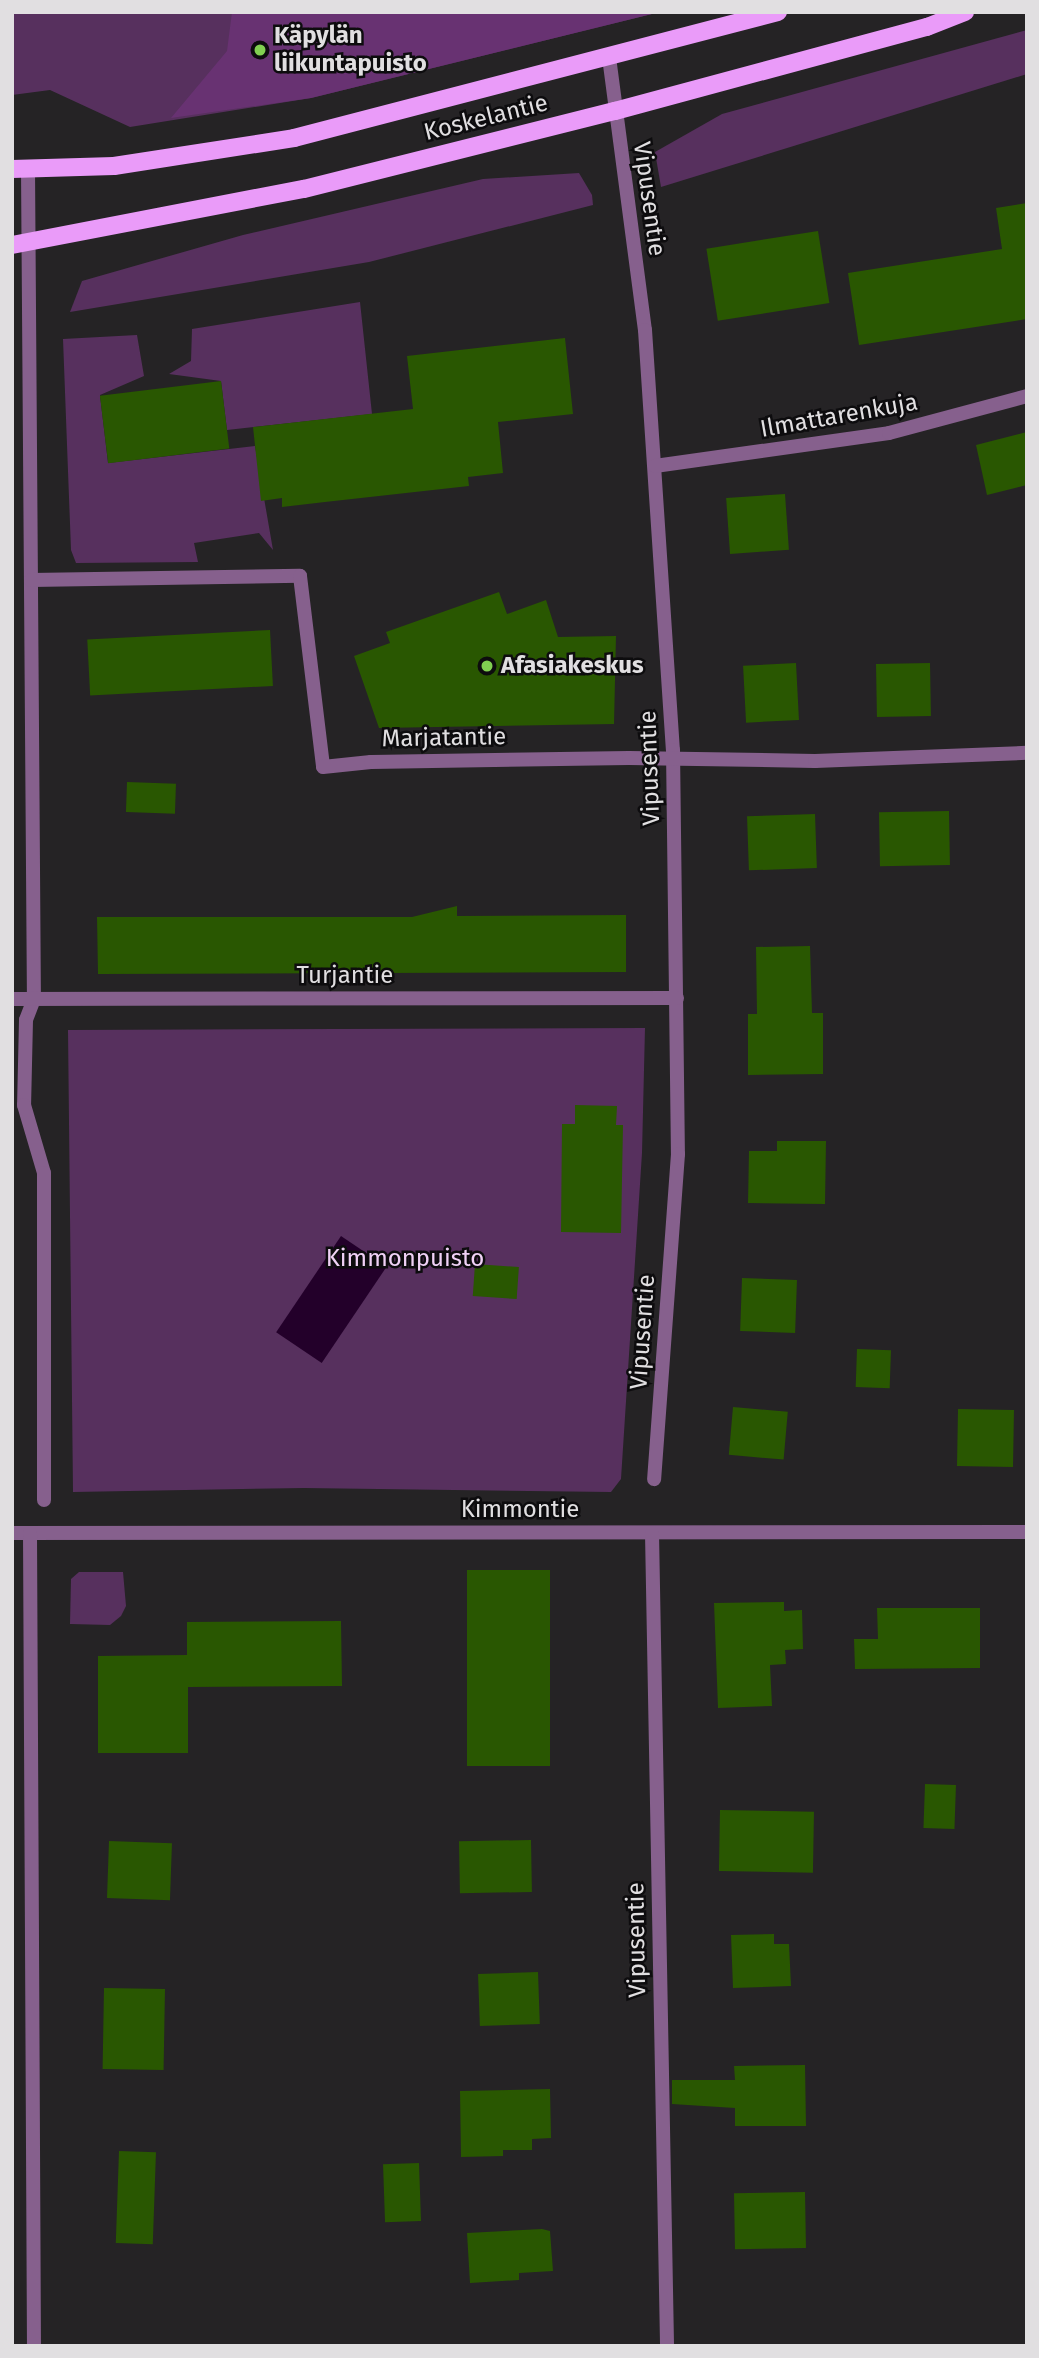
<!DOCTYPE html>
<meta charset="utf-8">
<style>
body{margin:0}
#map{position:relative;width:1039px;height:2358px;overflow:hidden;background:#252325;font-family:"Fira Sans",sans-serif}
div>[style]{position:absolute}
.green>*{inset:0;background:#57305e}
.forest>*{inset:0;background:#683272}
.water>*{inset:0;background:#23002a;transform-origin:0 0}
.building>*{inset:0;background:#295701;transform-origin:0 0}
.minor>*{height:14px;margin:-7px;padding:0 7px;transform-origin:7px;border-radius:7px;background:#86608d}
.primary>*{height:18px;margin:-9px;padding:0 9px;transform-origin:9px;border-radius:9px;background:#ea9bf9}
.dots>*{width:19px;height:19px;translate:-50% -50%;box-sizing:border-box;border:4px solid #0d0c0e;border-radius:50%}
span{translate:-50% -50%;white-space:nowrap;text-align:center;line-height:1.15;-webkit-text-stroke:5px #0d0c0e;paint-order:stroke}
.poi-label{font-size:24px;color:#e1dfe1;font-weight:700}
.left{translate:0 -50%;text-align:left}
.street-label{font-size:24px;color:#e1dfe1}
.park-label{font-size:24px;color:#f0d1f6}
.frame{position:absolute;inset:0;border:14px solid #e1dfe1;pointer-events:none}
</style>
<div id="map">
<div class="green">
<div style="clip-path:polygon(12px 12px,660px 12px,311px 98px,130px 127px,50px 90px,12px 95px)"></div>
<div style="clip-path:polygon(1027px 30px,1027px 74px,661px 187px,655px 152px,722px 114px)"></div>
<div style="clip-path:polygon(579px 173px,592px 195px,593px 205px,369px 262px,70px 312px,82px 281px,243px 235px,483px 179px)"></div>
<div style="clip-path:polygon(360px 302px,372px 414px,227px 430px,221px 381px,169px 374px,191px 361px,192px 329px)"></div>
<div style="clip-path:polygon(137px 335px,144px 376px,100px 395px,108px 463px,255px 446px,273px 550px,259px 533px,194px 543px,198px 562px,76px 563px,71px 550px,63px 339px)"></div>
<div style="clip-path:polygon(645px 1028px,642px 1153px,621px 1479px,611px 1492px,304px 1488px,73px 1492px,68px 1030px)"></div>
<div style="clip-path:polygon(79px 1572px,123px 1572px,126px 1606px,121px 1616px,110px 1625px,70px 1624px,71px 1579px)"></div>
</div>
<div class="forest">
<div style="clip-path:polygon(232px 12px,660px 12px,311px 98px,171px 118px,227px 51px)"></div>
</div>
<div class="water">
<div style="left:341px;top:1236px;width:55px;height:116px;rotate:34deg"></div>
</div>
<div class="building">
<div style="clip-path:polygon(1027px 203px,1027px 319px,859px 345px,848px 273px,1002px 249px,996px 208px)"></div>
<div style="left:818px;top:231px;width:73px;height:113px;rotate:81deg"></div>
<div style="clip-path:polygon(565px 338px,573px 414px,498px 422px,503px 473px,468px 477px,469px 486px,325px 502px,282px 507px,282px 498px,261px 501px,253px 427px,413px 409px,407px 356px)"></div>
<div style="left:221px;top:381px;width:68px;height:122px;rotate:83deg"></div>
<div style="clip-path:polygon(1027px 432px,1027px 485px,987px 495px,976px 445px)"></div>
<div style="left:785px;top:494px;width:56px;height:59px;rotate:86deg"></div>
<div style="clip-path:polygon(499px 592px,507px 614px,546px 600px,558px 637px,616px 636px,614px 724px,379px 728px,354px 656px,390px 643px,386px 632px)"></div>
<div style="left:270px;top:630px;width:56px;height:183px;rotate:87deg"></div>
<div style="left:796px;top:663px;width:57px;height:53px;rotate:87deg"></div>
<div style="left:930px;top:663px;width:53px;height:54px;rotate:89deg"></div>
<div style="left:127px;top:782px;width:49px;height:30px;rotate:2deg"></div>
<div style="left:949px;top:811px;width:54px;height:70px;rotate:89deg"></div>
<div style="left:815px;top:814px;width:54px;height:68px;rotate:88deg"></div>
<div style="clip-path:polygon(457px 906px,457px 916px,626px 915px,626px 972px,98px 974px,97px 917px,412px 917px)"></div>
<div style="clip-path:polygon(810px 946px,812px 1013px,823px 1013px,823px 1074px,748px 1075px,748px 1014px,757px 1014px,756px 947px)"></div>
<div style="clip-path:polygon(575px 1105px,617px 1106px,616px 1125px,623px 1125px,621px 1233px,561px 1232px,562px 1124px,575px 1124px)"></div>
<div style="clip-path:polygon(777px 1141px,826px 1141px,825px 1204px,748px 1203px,749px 1151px,777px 1151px)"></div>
<div style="left:475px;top:1264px;width:44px;height:32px;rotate:4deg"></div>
<div style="left:742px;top:1278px;width:55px;height:53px;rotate:2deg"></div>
<div style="left:857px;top:1349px;width:34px;height:38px;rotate:2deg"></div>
<div style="left:733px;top:1407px;width:55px;height:48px;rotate:5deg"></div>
<div style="left:958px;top:1409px;width:56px;height:57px;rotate:1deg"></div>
<div style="left:550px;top:1570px;width:196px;height:83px;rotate:90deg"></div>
<div style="clip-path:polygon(784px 1602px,784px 1611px,802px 1610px,803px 1649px,785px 1650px,786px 1664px,770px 1665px,772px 1706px,718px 1708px,714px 1603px)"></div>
<div style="clip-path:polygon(877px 1608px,980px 1608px,980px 1668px,855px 1669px,854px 1639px,878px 1639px)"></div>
<div style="clip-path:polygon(341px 1621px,342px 1686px,188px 1687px,188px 1753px,98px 1753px,98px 1656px,187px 1655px,187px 1622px)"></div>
<div style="left:925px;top:1784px;width:31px;height:44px;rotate:2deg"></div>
<div style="left:720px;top:1810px;width:94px;height:61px;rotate:1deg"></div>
<div style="left:531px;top:1840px;width:52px;height:72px;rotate:89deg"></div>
<div style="left:109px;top:1841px;width:63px;height:57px;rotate:2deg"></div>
<div style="clip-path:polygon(774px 1934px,774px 1944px,789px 1944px,791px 1986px,733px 1988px,731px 1935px)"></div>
<div style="left:538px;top:1972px;width:52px;height:60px;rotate:88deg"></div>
<div style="left:104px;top:1988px;width:61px;height:81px;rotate:1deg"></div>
<div style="clip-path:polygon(805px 2065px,806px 2126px,735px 2126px,735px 2108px,672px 2104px,672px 2080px,735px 2080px,734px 2066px)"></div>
<div style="clip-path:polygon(550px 2089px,551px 2138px,532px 2139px,532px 2150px,503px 2150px,503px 2156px,461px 2157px,460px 2091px)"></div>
<div style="left:119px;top:2151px;width:37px;height:92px;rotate:2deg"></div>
<div style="left:419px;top:2163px;width:58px;height:36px;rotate:88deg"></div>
<div style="left:805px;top:2192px;width:56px;height:71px;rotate:89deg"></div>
<div style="clip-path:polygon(542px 2229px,550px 2231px,553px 2271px,519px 2273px,519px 2280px,470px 2283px,467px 2233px)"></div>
</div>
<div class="minor">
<div style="left:609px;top:57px;width:275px;rotate:82.5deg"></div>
<div style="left:645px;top:330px;width:421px;rotate:86.2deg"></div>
<div style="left:673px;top:750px;width:404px;rotate:89.3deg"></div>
<div style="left:678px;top:1154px;width:326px;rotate:94.2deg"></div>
<div style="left:28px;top:169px;width:830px;rotate:89.59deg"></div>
<div style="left:34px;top:999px;width:22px;rotate:111deg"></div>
<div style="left:26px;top:1020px;width:85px;rotate:91.3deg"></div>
<div style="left:24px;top:1105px;width:71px;rotate:73.6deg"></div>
<div style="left:44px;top:1173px;width:327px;rotate:90deg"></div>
<div style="left:655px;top:466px;width:236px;rotate:-8deg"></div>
<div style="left:889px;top:433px;width:143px;rotate:-15deg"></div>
<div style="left:31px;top:580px;width:269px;rotate:-0.9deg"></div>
<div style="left:300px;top:576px;width:192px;rotate:83.1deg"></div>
<div style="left:323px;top:767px;width:48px;rotate:-5.9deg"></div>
<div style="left:371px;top:762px;width:258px;rotate:-0.9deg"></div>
<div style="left:629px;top:758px;width:186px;rotate:0.9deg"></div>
<div style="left:815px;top:761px;width:212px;rotate:-2.2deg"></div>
<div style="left:12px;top:999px;width:665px;rotate:-0.09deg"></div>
<div style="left:12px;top:1533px;width:1015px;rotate:-0.06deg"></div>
<div style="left:30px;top:1533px;width:813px;rotate:89.72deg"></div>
<div style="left:652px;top:1533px;width:813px;rotate:88.94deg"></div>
</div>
<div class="primary">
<div style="left:12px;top:169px;width:102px;rotate:-1.7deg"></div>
<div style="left:114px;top:166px;width:182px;rotate:-8.8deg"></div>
<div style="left:294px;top:138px;width:500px;rotate:-14.59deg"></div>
<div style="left:12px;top:245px;width:297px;rotate:-10.9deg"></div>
<div style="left:304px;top:189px;width:321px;rotate:-14.1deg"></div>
<div style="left:615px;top:111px;width:323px;rotate:-15.1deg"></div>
<div style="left:927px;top:27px;width:41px;rotate:-21.5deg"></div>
</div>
<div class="dots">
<div style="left:260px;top:50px;background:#81d051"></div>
<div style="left:487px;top:666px;background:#81d051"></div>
</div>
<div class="poi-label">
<span class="left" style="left:274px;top:50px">Käpylän<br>liikuntapuisto</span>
<span class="left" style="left:501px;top:666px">Afasiakeskus</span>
</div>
<div class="street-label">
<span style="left:486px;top:118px;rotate:-14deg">Koskelantie</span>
<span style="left:649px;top:199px;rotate:82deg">Vipusentie</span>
<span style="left:839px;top:416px;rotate:-10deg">Ilmattarenkuja</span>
<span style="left:444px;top:738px;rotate:-1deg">Marjatantie</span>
<span style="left:650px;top:768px;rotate:-92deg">Vipusentie</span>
<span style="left:345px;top:976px">Turjantie</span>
<span style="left:643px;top:1332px;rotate:-86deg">Vipusentie</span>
<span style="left:520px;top:1510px">Kimmontie</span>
<span style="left:637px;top:1940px;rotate:-91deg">Vipusentie</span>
</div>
<div class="park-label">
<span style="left:405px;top:1259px">Kimmonpuisto</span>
</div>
<div class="frame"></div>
</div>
